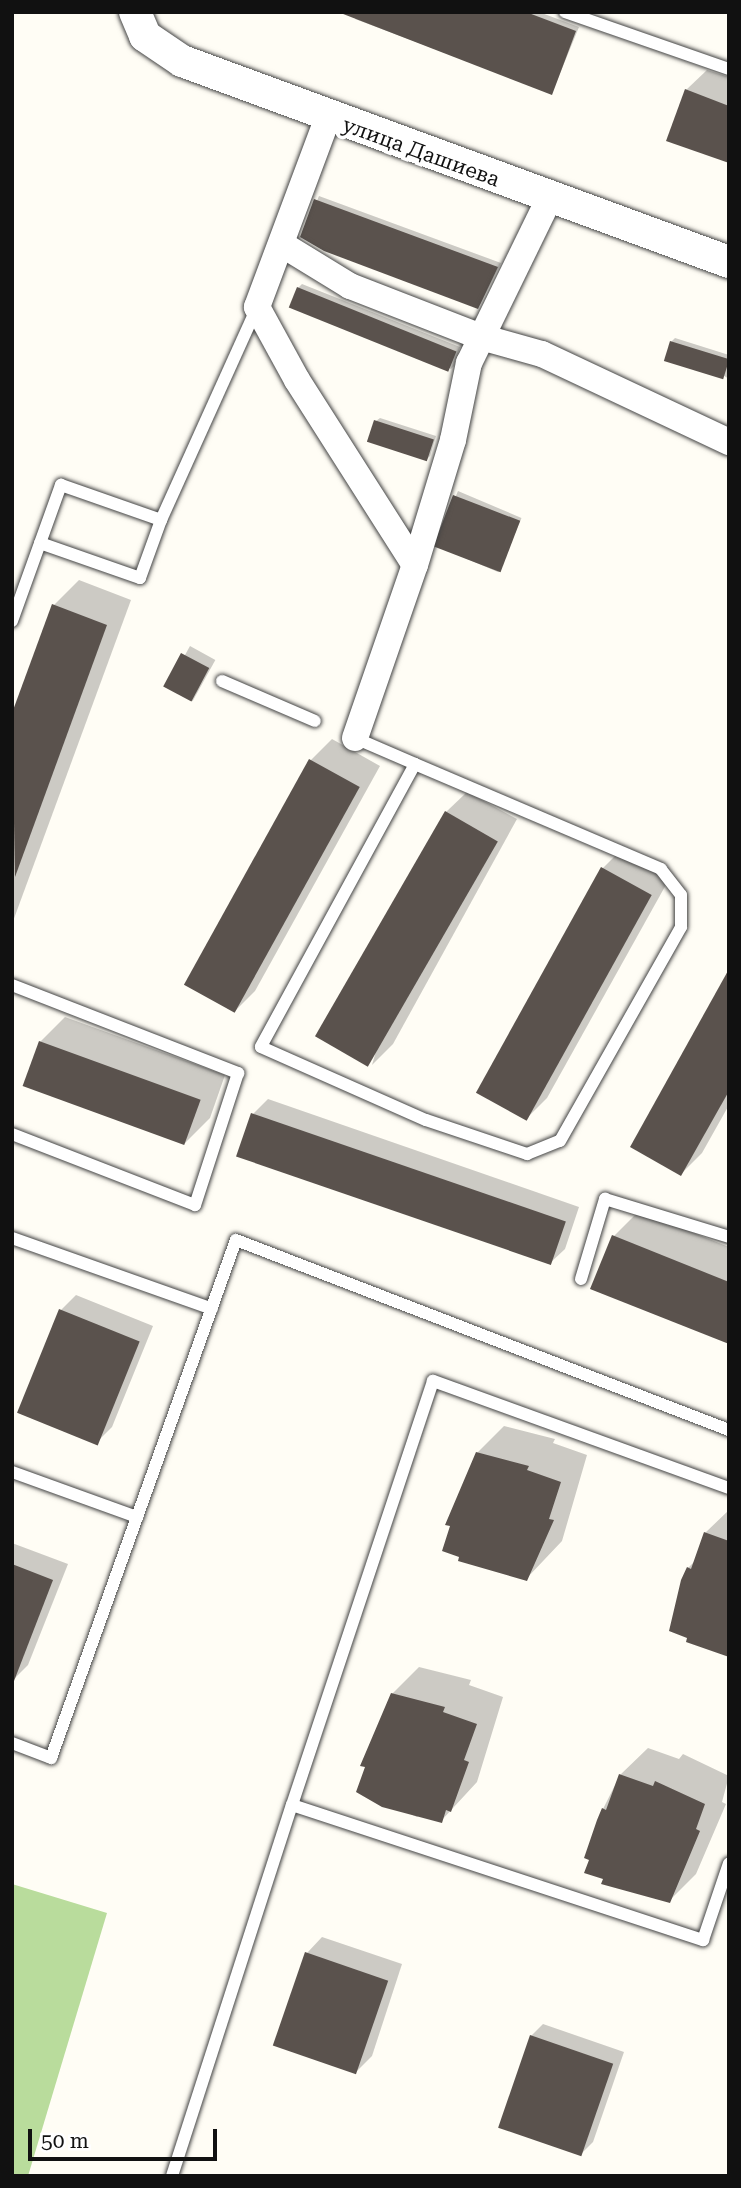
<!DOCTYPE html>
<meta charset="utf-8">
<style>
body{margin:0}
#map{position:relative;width:741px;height:2188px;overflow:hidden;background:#fffdf5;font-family:"Roboto Serif",serif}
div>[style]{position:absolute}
.forest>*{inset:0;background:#b9dc9c}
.shadow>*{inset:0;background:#0003;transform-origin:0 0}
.building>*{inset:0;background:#5a524d;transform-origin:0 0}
.roads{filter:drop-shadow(0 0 2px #444) drop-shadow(0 0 2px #444)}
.service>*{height:12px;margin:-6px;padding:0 6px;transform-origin:6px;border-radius:6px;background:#fff}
.minor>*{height:26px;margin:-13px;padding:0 13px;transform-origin:13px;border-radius:13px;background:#fff}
.tertiary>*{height:32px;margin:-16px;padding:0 16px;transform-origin:16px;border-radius:16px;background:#fff}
span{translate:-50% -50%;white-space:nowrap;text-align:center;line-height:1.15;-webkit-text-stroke:7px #fff;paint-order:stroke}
.street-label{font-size:21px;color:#111}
.frame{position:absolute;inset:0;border:14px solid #111;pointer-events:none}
.scale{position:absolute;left:28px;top:2129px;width:189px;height:32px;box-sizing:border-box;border:4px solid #111;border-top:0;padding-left:9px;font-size:21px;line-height:24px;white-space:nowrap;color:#111;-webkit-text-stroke:5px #fff;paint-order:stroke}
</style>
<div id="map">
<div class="forest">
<div style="clip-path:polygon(12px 1884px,107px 1913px,28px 2176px,12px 2176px)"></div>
</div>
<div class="shadow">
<div style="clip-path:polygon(358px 12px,539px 12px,579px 27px,552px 93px,355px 19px)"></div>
<div style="clip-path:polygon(707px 70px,729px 77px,729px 161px,686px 90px)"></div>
<div style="clip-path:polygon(319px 196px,501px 263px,481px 303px,478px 307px,302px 236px)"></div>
<div style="clip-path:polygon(302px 284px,460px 347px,454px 366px,451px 369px,298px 288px)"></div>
<div style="clip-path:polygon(675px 338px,729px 355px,729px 379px,671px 342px)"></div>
<div style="clip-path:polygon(380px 418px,436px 436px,430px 456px,426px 460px,376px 421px)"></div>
<div style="left:458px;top:491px;width:69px;height:59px;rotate:23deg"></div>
<div style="clip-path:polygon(79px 580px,131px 600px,12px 924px,12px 718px,54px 605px)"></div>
<div style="left:190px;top:646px;width:29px;height:47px;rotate:29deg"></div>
<div style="clip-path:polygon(332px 739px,380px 766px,255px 991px,234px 1012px,311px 760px)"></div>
<div style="clip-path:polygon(467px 792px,517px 819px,393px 1044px,372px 1065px,446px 812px)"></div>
<div style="clip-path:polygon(624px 847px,672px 874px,547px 1098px,526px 1119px,478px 1092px,603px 868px)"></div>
<div style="clip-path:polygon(729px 973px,729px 1105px,702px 1153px,681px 1174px)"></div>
<div style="clip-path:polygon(65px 1017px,225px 1075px,210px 1118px,185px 1143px,40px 1042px)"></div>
<div style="clip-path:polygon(268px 1099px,579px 1207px,565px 1249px,549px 1264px,253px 1114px)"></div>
<div style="clip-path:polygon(639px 1211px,729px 1247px,729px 1343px,614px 1236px)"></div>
<div style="clip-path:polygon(76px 1295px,153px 1326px,112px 1427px,96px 1443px,61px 1310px)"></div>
<div style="clip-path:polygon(504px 1426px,555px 1439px,553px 1443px,587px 1455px,562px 1541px,526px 1579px,460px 1560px,477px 1453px)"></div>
<div style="clip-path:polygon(729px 1510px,729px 1651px,688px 1568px,696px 1560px,705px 1533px)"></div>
<div style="clip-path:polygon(12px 1543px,68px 1564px,28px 1665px,13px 1680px)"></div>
<div style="clip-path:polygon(419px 1667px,471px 1680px,469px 1685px,503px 1697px,477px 1782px,441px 1821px,421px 1814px,417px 1817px,358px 1791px,392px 1694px)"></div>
<div style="clip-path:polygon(648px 1748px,679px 1759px,683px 1754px,729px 1776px,722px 1802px,726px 1804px,696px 1874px,669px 1901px,603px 1883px,603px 1809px,620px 1775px)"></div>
<div style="clip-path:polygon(322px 1937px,402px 1964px,372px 2056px,357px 2071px,307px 1953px)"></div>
<div style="clip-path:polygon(543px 2024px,624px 2052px,593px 2142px,581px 2154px,531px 2036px)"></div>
</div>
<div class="building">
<div style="clip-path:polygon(338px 12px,526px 12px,576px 31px,552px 95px)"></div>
<div style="clip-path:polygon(685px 89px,729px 106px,729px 163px,666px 141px)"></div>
<div style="clip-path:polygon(314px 199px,498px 267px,478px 309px,324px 251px,300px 237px)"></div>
<div style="left:297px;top:287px;width:172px;height:22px;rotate:22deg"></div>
<div style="left:670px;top:341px;width:62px;height:21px;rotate:17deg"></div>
<div style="left:374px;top:420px;width:63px;height:23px;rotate:18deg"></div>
<div style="left:453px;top:495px;width:72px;height:55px;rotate:21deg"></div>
<div style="clip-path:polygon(52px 604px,107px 625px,15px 877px,12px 713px)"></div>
<div style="left:181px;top:653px;width:32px;height:38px;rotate:28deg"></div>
<div style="left:309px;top:759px;width:58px;height:258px;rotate:29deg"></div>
<div style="left:445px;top:811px;width:61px;height:260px;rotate:30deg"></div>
<div style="left:601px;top:867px;width:58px;height:258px;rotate:29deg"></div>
<div style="clip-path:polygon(729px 969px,729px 1091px,681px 1176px,630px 1147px)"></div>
<div style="left:39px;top:1041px;width:172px;height:48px;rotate:20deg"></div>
<div style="left:251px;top:1113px;width:333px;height:46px;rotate:19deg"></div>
<div style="clip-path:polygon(612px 1235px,729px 1282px,729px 1344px,590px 1289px)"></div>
<div style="left:59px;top:1309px;width:87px;height:112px;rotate:22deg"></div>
<div style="clip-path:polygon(476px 1452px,529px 1466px,527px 1470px,561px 1482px,549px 1519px,554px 1520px,527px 1581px,458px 1561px,459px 1557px,442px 1551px,450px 1526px,445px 1525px)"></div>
<div style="clip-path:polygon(704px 1532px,729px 1541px,729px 1657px,686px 1642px,687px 1638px,669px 1631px,681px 1580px,687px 1567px,691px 1569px)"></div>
<div style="clip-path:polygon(12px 1564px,53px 1580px,14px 1681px,12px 1681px)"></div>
<div style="clip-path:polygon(391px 1693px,445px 1707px,443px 1712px,477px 1724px,464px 1760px,469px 1762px,451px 1812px,446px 1810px,442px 1823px,382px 1807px,356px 1792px,365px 1767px,360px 1766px)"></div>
<div style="clip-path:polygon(619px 1774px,653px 1786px,655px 1781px,705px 1804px,696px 1829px,700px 1831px,670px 1903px,601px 1884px,603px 1879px,584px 1873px,589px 1860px,584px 1858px,597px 1820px,602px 1808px,606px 1810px)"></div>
<div style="left:305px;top:1952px;width:88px;height:99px;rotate:19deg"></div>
<div style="left:530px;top:2035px;width:88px;height:98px;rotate:19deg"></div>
</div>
<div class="roads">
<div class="service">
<div style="left:565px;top:12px;width:174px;rotate:19.2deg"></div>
<div style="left:40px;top:543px;width:106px;rotate:19.3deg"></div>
<div style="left:140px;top:578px;width:62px;rotate:-70.1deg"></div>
<div style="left:161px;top:520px;width:234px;rotate:-65.7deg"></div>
<div style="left:12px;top:621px;width:145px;rotate:-70.2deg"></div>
<div style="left:61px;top:485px;width:106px;rotate:19.3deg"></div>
<div style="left:222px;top:681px;width:101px;rotate:23.3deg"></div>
<div style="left:355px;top:738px;width:65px;rotate:23.4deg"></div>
<div style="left:415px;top:764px;width:322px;rotate:118.6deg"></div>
<div style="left:261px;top:1047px;width:180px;rotate:23.9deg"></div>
<div style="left:426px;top:1120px;width:107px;rotate:18.6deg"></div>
<div style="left:527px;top:1154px;width:35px;rotate:-22deg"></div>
<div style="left:560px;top:1141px;width:246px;rotate:-60.5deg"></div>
<div style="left:681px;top:927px;width:32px;rotate:-90deg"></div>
<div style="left:681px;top:895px;width:33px;rotate:-128deg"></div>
<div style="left:661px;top:869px;width:267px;rotate:-156.9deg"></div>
<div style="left:12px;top:985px;width:243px;rotate:21.3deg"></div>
<div style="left:238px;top:1073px;width:139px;rotate:108deg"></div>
<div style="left:195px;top:1205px;width:196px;rotate:-158.8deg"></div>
<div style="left:12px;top:1238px;width:212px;rotate:19.5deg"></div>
<div style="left:581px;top:1279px;width:84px;rotate:-73.3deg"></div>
<div style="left:605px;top:1199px;width:130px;rotate:17deg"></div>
<div style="left:12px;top:1472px;width:133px;rotate:19.8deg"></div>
<div style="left:729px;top:1488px;width:315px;rotate:-160.1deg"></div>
<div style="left:433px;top:1381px;width:447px;rotate:108.4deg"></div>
<div style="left:292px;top:1805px;width:433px;rotate:18.2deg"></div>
<div style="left:703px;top:1940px;width:81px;rotate:-71.3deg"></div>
<div style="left:12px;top:1743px;width:42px;rotate:21deg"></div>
<div style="left:51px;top:1758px;width:550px;rotate:-70.35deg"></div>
<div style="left:236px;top:1240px;width:528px;rotate:21.08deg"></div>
<div style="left:172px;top:2176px;width:390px;rotate:-72.1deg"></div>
</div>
<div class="minor">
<div style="left:328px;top:117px;width:203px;rotate:110.5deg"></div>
<div style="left:257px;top:307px;width:83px;rotate:61.3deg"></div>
<div style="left:297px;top:380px;width:219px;rotate:57.5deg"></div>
<div style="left:283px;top:245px;width:79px;rotate:31.5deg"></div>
<div style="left:350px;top:286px;width:141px;rotate:21.3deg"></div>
<div style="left:481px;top:337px;width:63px;rotate:15.6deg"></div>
<div style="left:542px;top:354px;width:207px;rotate:25.2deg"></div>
<div style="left:355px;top:738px;width:183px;rotate:-70.9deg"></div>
<div style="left:415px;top:565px;width:131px;rotate:-73.1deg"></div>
<div style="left:453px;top:440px;width:79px;rotate:-78.3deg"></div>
<div style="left:469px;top:363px;width:182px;rotate:-64deg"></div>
</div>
<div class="tertiary">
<div style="left:135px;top:12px;width:26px;rotate:67deg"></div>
<div style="left:145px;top:36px;width:45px;rotate:34deg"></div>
<div style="left:182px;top:61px;width:583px;rotate:20.18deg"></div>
</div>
</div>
<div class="street-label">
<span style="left:421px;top:152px;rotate:20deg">улица Дашиева</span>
</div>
<div class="frame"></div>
<div class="scale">50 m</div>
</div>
